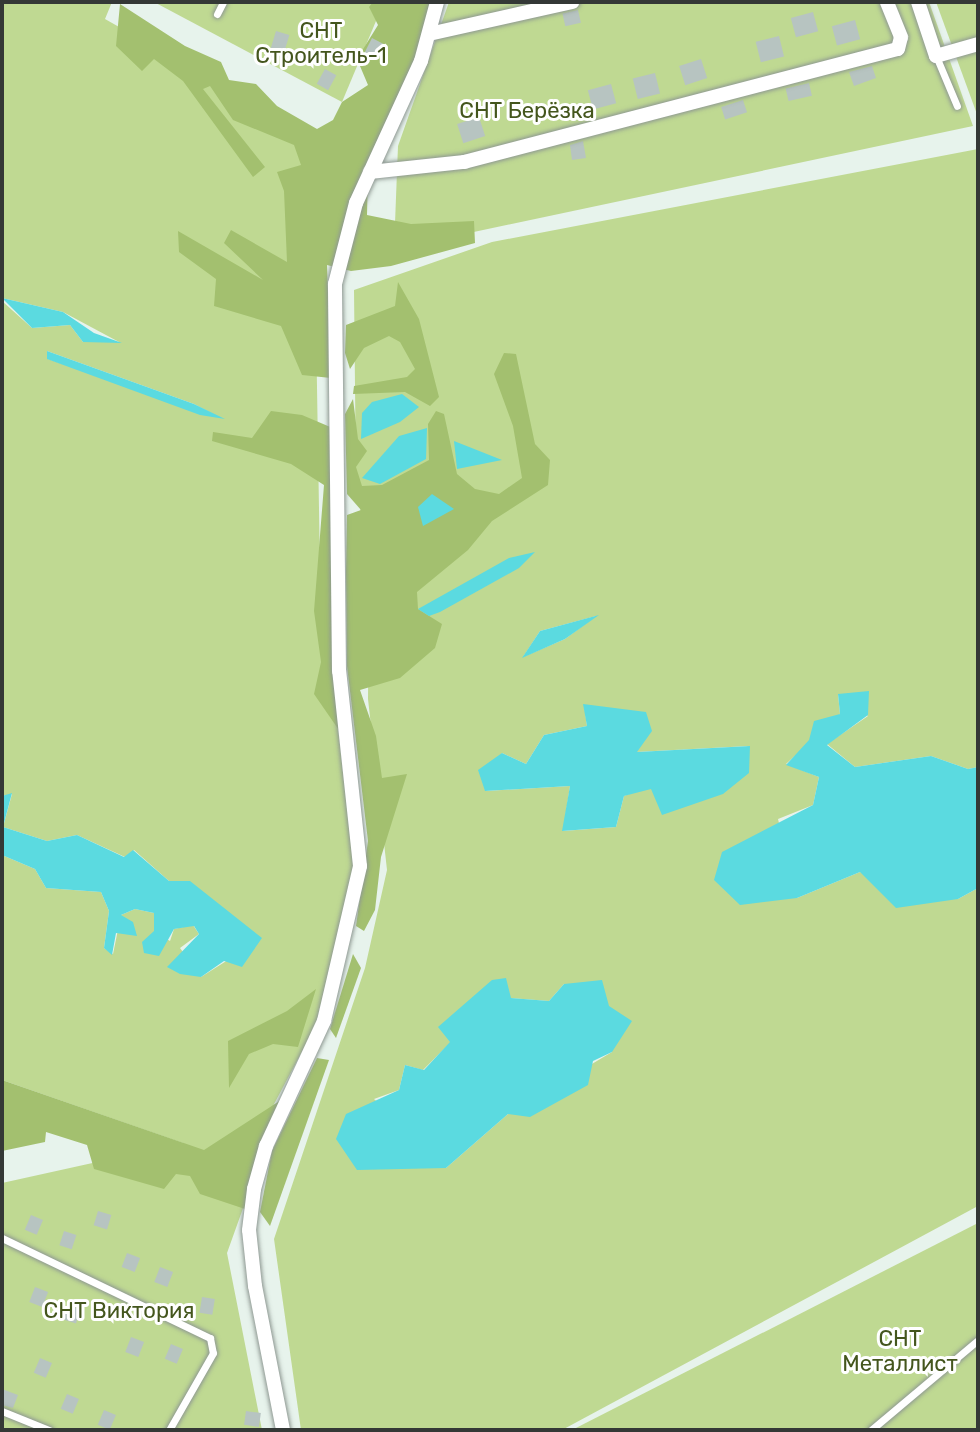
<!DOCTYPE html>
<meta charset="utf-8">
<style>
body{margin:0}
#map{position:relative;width:980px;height:1432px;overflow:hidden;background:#e7f3ec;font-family:Rubik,sans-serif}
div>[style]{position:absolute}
.green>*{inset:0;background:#bfd992}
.forest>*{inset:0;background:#a3c06f}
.water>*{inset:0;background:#5bdae0}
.building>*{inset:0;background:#b7c4c1;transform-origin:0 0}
.roads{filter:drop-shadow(0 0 2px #8e9892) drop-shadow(0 0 2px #8e9892)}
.lane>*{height:7px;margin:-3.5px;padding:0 3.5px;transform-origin:3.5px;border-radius:3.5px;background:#fff}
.street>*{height:14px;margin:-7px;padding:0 7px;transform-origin:7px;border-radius:7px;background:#fff}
span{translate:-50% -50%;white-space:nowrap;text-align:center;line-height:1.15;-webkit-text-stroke:6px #fff;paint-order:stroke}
.park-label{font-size:22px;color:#44561d}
.frame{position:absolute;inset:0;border:4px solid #343836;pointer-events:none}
</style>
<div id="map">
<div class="green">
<div style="clip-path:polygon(evenodd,2px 2px,112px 2px,105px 19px,331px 147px,315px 265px,320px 570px,354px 870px,315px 1027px,272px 1108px,255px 1175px,227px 1253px,262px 1430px,2px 1430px,2px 1183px,183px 1143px,2px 1080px,2px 855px,35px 869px,46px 888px,101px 892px,109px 911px,104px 948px,113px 954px,121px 915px,135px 909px,154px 913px,154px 931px,170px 941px,174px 929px,193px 925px,199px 934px,180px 948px,201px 977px,261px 939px,169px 881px,134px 850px,125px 857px,77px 835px,47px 841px,3px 827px,12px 794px,2px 796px,2px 301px,32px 328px,70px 325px,83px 342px,119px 342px,63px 312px,2px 298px,2px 2px,47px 351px,194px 404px,221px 418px,48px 359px,47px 351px)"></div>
<div style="clip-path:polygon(154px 2px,384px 2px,342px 102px)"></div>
<div style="clip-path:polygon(449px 2px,929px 2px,973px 126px,394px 249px,398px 146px)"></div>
<div style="clip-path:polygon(936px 2px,978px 2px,978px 117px)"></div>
<div style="clip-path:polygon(evenodd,978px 149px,978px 767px,968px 769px,931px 756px,855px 767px,827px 744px,868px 716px,838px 694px,840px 714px,786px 764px,819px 777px,813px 805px,778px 819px,797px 898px,860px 872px,958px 899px,978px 888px,978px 1206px,562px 1430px,301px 1430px,274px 1239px,365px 968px,387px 870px,368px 699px,369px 566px,356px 482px,354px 290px,492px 242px,978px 149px,596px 616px,565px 639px,523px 657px,540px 631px,596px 616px,978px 149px,584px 705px,636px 752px,749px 746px,624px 796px,616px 827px,563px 831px,570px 786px,486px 791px,502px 753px,526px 764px,544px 735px,587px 726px,584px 705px,978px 149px,564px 984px,612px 1052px,508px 1114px,446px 1168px,374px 1099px,399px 1090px,405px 1065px,423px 1070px,451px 1042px,439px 1027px,510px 998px,549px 1001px,564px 984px)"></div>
<div style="clip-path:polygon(978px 1223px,978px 1430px,572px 1430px)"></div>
</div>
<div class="forest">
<div style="clip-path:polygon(373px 2px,433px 2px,426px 33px,368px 170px,367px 215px,411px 224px,474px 221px,475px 243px,391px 266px,351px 271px,327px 265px,331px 378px,302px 375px,281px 326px,214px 306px,216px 279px,179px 252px,178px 231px,263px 280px,224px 243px,231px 230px,287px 262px,284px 191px,277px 172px,301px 165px,294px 145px,233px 120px,210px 86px,203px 89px,265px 167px,253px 177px,183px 81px,154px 59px,142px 71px,116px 46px,120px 4px,185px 46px,221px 62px,229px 80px,256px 84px,277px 106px,317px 129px,333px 120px,342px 102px,368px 85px,357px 59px,378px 25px,369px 7px)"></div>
<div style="clip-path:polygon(398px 282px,419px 319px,439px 397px,430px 406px,405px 392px,353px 394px,354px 386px,407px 377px,415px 369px,400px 342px,389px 336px,364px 348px,350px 369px,345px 353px,346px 325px,395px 306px)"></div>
<div style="clip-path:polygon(504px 353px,516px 354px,535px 444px,550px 460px,548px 485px,492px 521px,468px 550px,417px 592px,418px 609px,442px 624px,435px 648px,400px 678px,360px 690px,376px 736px,382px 778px,407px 774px,381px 857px,375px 910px,364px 931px,356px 926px,368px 841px,347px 666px,346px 572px,347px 515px,361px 510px,347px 494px,345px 414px,353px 399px,358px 439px,367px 451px,356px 467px,362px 486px,382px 485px,429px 460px,428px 424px,436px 411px,444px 414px,457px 474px,475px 489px,499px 494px,522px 478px,513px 426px,494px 374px)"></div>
<div style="clip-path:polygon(271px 411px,302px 415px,335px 429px,343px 736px,314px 694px,321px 662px,314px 611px,324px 485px,291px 464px,212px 441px,213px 432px,252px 438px)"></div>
<div style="clip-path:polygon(353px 954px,361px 968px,336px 1038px,330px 1029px)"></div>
<div style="clip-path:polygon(316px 989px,298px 1047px,273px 1044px,249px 1054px,229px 1088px,228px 1041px,287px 1011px)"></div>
<div style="clip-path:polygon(317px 1058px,329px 1060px,270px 1226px,260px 1212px,272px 1151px)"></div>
<div style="clip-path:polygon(2px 1080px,204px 1150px,281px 1100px,248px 1210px,200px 1194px,190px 1176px,176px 1174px,164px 1189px,94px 1169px,87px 1145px,46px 1132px,45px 1142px,2px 1151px)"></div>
</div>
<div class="water">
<div style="clip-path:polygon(2px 298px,63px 312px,94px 333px,122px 343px,83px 342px,70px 325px,32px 328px)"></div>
<div style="clip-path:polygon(47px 351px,194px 404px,225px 419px,200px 415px,47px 359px)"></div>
<div style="clip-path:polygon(402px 394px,419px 407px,400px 422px,361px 439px,362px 413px,372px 402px)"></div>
<div style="clip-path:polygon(427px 428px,426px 459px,380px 484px,362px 478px,399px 436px)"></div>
<div style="clip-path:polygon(454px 441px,502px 460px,457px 469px)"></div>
<div style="clip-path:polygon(432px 494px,454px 509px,423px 526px,418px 507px)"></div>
<div style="clip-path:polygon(535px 552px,519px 568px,440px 612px,429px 616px,418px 609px,509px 558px)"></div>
<div style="clip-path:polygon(599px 615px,565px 639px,522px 658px,540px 631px)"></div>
<div style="clip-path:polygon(869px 691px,868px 715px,827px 745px,855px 767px,931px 756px,968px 769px,978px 767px,978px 888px,958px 899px,896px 908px,860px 872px,797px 898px,740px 905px,714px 880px,722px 852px,813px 805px,819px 777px,786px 765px,809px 740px,814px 721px,840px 714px,838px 694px)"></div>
<div style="clip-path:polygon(583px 704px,646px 712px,652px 731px,637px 752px,750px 746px,749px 773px,723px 794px,662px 815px,651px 789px,624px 796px,616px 827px,562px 831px,570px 786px,485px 791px,478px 770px,502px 753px,526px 764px,544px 735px,587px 726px)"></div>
<div style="clip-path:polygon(12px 793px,3px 827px,47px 841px,77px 835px,124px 857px,133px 850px,169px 881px,190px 881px,262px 938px,242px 967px,224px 961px,201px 977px,180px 974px,167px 967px,199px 934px,194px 926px,174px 929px,159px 956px,144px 953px,142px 942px,154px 931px,154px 913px,135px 909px,121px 915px,133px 922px,137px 936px,116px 933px,112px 955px,104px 948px,109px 911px,101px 892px,46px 888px,35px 869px,2px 855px,2px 796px)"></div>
<div style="clip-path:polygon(506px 978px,511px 998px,549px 1001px,564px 984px,602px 980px,609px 1006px,632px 1021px,612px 1052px,593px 1061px,588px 1085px,530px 1117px,508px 1114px,446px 1168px,357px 1170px,336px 1139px,346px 1114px,399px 1090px,405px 1065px,424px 1070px,450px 1042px,438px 1027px,492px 980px)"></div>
</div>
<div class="building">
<div style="left:578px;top:10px;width:13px;height:16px;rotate:77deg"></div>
<div style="left:813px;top:12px;width:20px;height:23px;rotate:75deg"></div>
<div style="left:855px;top:20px;width:20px;height:24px;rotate:75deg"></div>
<div style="left:276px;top:31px;width:14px;height:18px;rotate:17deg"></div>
<div style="left:779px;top:36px;width:21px;height:24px;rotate:76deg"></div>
<div style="left:372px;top:38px;width:13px;height:17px;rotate:27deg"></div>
<div style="left:701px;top:59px;width:20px;height:23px;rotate:72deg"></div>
<div style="clip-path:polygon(872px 66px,876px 78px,854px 86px,849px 72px)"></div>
<div style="left:325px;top:69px;width:13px;height:17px;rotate:29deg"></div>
<div style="left:655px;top:73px;width:21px;height:23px;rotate:76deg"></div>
<div style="left:809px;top:83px;width:13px;height:24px;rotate:77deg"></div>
<div style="left:611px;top:84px;width:20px;height:24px;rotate:75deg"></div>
<div style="left:743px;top:100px;width:13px;height:23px;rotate:72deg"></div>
<div style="left:479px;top:117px;width:20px;height:23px;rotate:72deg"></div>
<div style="clip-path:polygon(583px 141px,586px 158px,572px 160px,570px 145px)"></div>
<div style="left:98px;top:1211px;width:14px;height:15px;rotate:17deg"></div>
<div style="left:31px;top:1215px;width:13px;height:16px;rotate:23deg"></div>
<div style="left:64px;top:1231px;width:13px;height:15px;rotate:18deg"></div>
<div style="left:127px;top:1253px;width:14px;height:15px;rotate:21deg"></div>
<div style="left:160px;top:1267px;width:14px;height:16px;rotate:21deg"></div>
<div style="left:35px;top:1287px;width:14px;height:16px;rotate:21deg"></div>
<div style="left:202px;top:1297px;width:13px;height:16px;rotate:9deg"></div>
<div style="left:67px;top:1305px;width:14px;height:15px;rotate:17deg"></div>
<div style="left:131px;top:1337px;width:14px;height:16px;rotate:21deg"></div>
<div style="left:171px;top:1344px;width:13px;height:16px;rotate:23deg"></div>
<div style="left:40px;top:1358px;width:13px;height:16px;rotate:23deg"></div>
<div style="clip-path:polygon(2px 1389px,18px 1395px,13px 1408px,2px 1405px)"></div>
<div style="left:67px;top:1394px;width:13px;height:16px;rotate:23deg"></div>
<div style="left:104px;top:1410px;width:13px;height:16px;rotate:23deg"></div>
<div style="left:246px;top:1411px;width:15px;height:14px;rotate:8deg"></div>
</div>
<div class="roads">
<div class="lane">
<div style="left:217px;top:14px;width:13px;rotate:-63deg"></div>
<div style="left:936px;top:56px;width:54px;rotate:67.2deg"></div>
<div style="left:2px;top:1238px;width:231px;rotate:25.7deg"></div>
<div style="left:210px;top:1338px;width:15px;rotate:79deg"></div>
<div style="left:213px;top:1353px;width:89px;rotate:119.7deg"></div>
<div style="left:2px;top:1411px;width:51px;rotate:22deg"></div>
<div style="left:871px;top:1430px;width:140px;rotate:-40.1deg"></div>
</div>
<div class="street">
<div style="left:918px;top:2px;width:57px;rotate:71.6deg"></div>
<div style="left:936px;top:56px;width:44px;rotate:-15.9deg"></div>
<div style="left:429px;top:34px;width:147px;rotate:-12.6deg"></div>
<div style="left:370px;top:172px;width:95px;rotate:-6.1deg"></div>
<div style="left:464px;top:162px;width:448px;rotate:-14.6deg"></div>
<div style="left:898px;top:49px;width:12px;rotate:-76deg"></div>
<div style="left:901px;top:37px;width:38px;rotate:-112deg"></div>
<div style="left:283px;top:1430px;width:147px;rotate:-101deg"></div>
<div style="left:255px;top:1286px;width:56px;rotate:-96.1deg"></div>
<div style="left:249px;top:1230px;width:41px;rotate:-83deg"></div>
<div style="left:254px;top:1189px;width:45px;rotate:-74.4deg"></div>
<div style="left:266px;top:1146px;width:138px;rotate:-65.1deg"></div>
<div style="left:324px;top:1021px;width:159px;rotate:-76.9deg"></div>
<div style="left:360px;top:866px;width:196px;rotate:-96.1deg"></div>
<div style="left:339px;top:671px;width:387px;rotate:-90.6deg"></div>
<div style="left:335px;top:284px;width:84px;rotate:-75.5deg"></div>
<div style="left:356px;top:203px;width:156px;rotate:-65.4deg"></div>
<div style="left:421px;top:61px;width:61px;rotate:-74.8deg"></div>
</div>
</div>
<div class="park-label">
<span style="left:321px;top:43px">СНТ<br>Строитель-1</span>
<span style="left:527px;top:111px">СНТ Берёзка</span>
<span style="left:119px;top:1311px">СНТ Виктория</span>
<span style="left:900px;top:1351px">СНТ<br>Металлист</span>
</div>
<div class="frame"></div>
</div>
